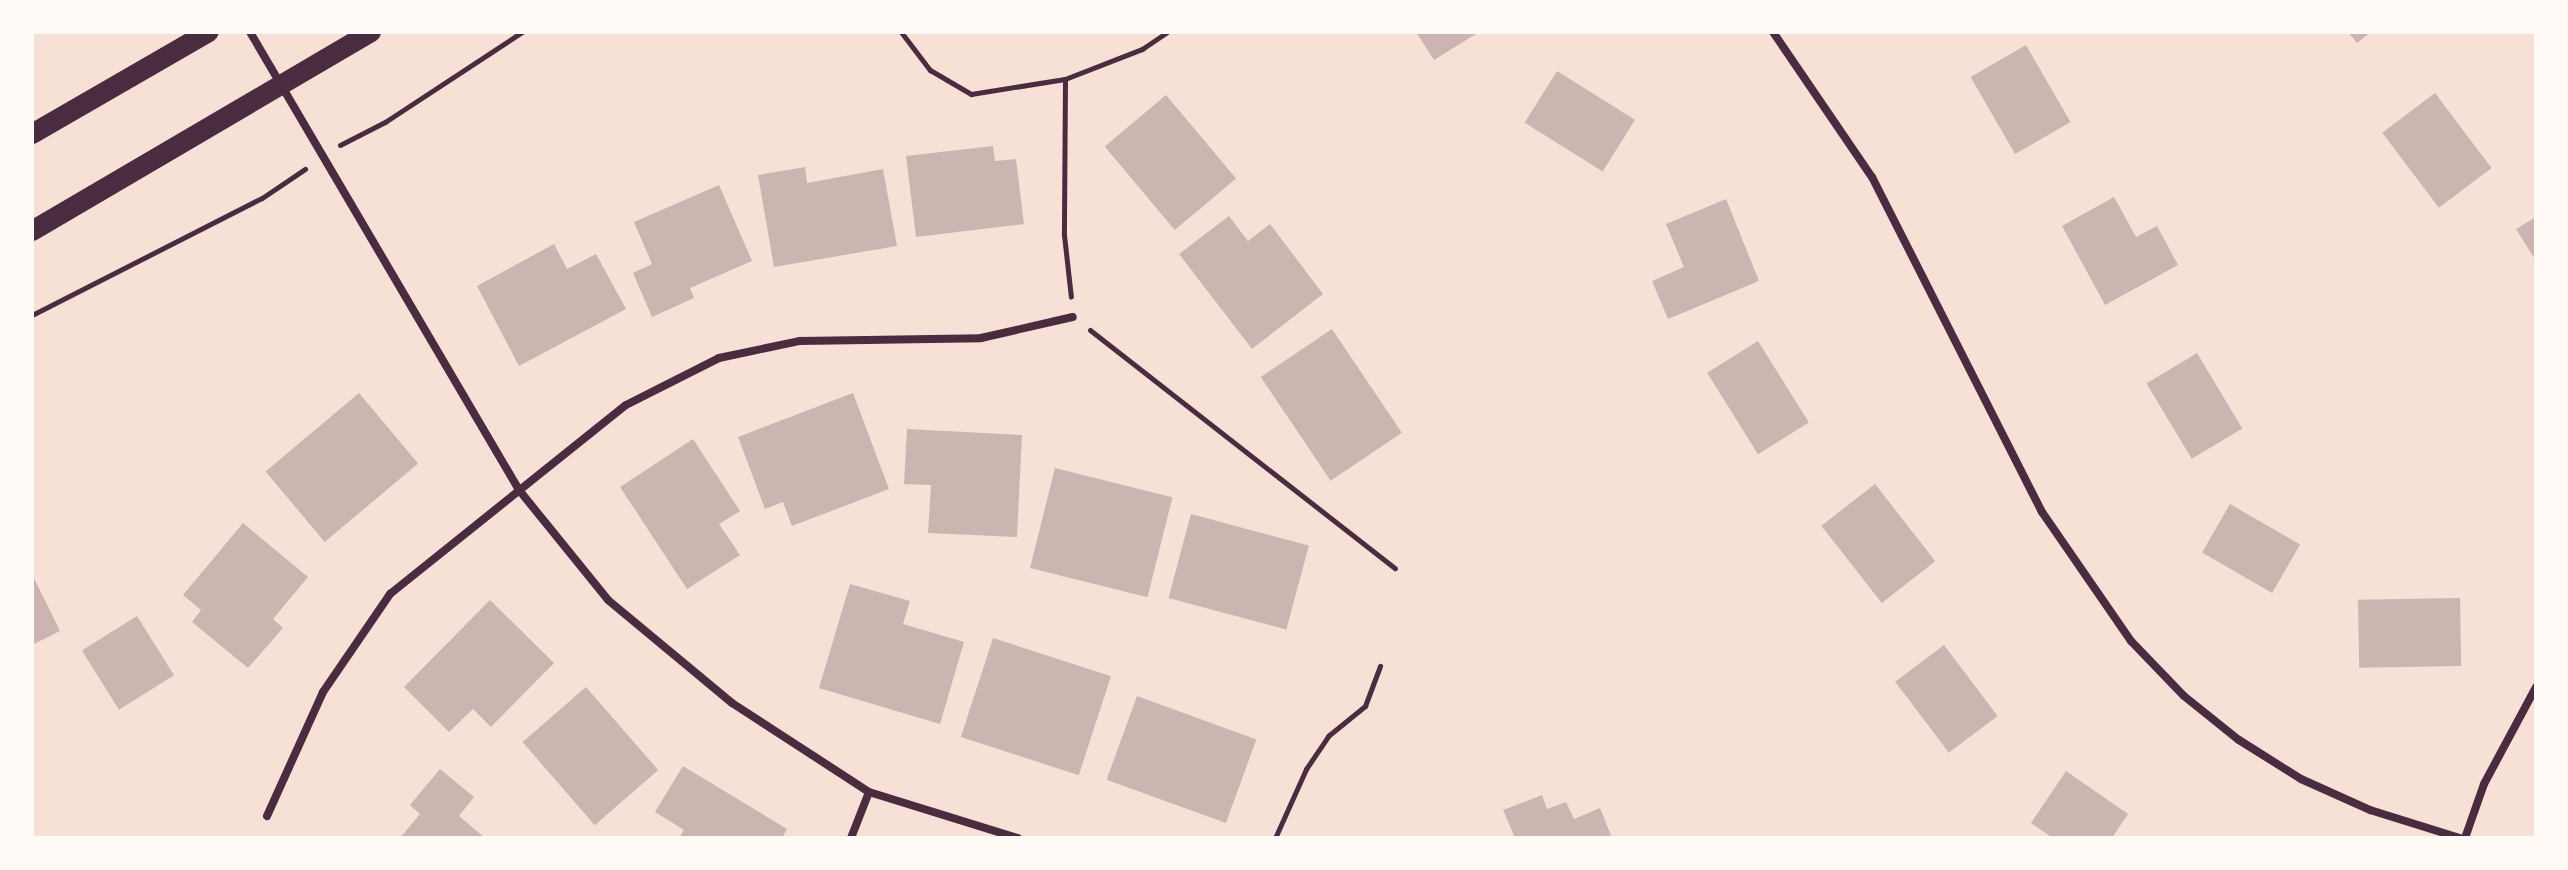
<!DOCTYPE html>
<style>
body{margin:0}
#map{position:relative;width:2568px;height:870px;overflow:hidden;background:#f7e1d7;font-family:"Times New Roman",serif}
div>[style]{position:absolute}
.building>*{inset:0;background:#ccb4b1;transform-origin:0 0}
.path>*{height:5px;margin:-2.5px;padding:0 2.5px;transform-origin:2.5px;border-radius:2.5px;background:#4a2c40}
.minor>*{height:8px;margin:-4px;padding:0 4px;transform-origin:4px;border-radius:4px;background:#4a2c40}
.primary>*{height:20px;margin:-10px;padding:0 10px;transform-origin:10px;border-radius:10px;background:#4a2c40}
span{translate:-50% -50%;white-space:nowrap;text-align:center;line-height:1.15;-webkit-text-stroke:8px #fffaf5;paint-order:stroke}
.frame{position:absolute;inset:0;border:34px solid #fffaf5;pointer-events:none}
</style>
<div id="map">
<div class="building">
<div style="clip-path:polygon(1416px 32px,1479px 32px,1434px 60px)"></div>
<div style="clip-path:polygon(2348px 32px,2371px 32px,2357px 43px)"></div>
<div style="left:2026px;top:45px;width:89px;height:64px;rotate:60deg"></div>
<div style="left:1557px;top:71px;width:92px;height:61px;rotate:32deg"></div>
<div style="left:2435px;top:93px;width:94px;height:66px;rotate:53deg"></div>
<div style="left:1166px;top:95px;width:109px;height:80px;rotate:50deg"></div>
<div style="clip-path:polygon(993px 146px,995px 161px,1016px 159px,1024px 224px,916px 237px,906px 156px)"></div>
<div style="clip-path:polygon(805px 167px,807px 183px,883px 169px,897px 246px,774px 267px,758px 175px)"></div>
<div style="clip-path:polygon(719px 185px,752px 261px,690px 288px,694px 298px,652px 317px,633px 273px,652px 264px,634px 222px)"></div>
<div style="clip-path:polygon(2114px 197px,2136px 237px,2157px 226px,2178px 265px,2105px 305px,2062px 226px)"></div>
<div style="clip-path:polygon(1726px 199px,1759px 281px,1668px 319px,1652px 281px,1684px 267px,1666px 224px)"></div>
<div style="clip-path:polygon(1229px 216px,1248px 241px,1270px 224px,1323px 294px,1252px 349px,1179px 254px)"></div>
<div style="clip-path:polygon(2536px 217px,2536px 261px,2516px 229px)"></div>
<div style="clip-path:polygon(554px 244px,567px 269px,596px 254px,626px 309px,519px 366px,477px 286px)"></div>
<div style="left:1332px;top:329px;width:125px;height:86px;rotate:56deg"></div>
<div style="left:1758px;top:341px;width:96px;height:60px;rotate:58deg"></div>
<div style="left:2197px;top:353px;width:88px;height:59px;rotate:59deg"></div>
<div style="left:359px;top:393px;width:92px;height:122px;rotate:50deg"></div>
<div style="clip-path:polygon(853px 393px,889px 489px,792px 526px,783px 502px,765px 509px,738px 437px)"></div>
<div style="clip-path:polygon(907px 429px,1022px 435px,1017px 537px,928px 533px,931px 485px,904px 484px)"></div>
<div style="clip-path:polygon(693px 439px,740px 511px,719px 524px,740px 555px,687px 589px,620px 487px)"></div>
<div style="left:1055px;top:468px;width:121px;height:103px;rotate:14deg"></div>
<div style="left:1875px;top:484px;width:98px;height:68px;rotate:52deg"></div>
<div style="left:2230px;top:504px;width:81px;height:56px;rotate:30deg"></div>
<div style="left:1191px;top:514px;width:122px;height:87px;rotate:15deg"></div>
<div style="clip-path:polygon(243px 523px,308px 577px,273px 619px,283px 628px,248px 668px,192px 622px,201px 610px,183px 595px)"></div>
<div style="clip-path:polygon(32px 574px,60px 631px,32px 645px)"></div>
<div style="clip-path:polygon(850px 584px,910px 601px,903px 624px,964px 642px,940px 724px,819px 688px)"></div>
<div style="left:2460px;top:598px;width:68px;height:102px;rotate:89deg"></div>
<div style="clip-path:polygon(490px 600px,554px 663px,491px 727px,473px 709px,449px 732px,404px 687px)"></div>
<div style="left:137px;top:616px;width:70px;height:65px;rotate:58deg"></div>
<div style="left:993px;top:638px;width:124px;height:104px;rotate:18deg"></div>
<div style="left:1944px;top:645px;width:89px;height:61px;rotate:53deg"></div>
<div style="left:586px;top:687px;width:110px;height:84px;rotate:49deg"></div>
<div style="left:1137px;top:696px;width:127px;height:89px;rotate:20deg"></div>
<div style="clip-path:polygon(683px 766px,787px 829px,782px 838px,679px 838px,684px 830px,655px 812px)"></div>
<div style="clip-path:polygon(440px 769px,474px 797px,459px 816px,485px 838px,400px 838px,420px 814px,410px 805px)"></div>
<div style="clip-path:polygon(2066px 771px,2128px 814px,2112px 838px,2053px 838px,2031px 823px)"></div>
<div style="clip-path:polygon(1542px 795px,1547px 809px,1566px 802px,1574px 819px,1600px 808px,1612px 838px,1515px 838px,1503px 810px)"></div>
</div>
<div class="path">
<div style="left:901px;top:32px;width:48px;rotate:52.7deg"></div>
<div style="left:930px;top:70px;width:48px;rotate:30.3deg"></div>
<div style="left:971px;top:94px;width:95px;rotate:-9.1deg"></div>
<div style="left:1065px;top:79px;width:83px;rotate:-21.3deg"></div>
<div style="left:1142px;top:49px;width:30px;rotate:-34deg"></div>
<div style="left:1065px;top:79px;width:156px;rotate:90.4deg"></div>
<div style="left:1064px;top:235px;width:62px;rotate:83.6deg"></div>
<div style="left:340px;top:145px;width:51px;rotate:-27.1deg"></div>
<div style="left:385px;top:122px;width:164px;rotate:-33.3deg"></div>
<div style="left:32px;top:315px;width:258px;rotate:-27deg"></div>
<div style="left:262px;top:198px;width:52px;rotate:-34deg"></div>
<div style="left:1090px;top:330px;width:387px;rotate:38deg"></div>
<div style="left:1275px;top:838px;width:76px;rotate:-65.8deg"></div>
<div style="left:1306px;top:769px;width:40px;rotate:-56deg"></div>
<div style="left:1328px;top:736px;width:48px;rotate:-39deg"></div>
<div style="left:1365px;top:706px;width:43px;rotate:-69.4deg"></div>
</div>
<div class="minor">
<div style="left:250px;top:32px;width:531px;rotate:59.57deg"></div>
<div style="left:519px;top:490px;width:141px;rotate:51deg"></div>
<div style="left:608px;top:600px;width:161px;rotate:39.7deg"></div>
<div style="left:732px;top:703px;width:163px;rotate:33deg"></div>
<div style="left:869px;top:792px;width:156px;rotate:17.2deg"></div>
<div style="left:1773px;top:32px;width:176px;rotate:55.7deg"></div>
<div style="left:1872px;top:177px;width:376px;rotate:63.1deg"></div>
<div style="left:2042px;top:512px;width:157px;rotate:55.4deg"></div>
<div style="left:2131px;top:641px;width:76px;rotate:46.1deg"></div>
<div style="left:2184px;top:696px;width:70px;rotate:38.7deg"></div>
<div style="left:2239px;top:740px;width:73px;rotate:32.2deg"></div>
<div style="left:2301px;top:779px;width:76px;rotate:24.2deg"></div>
<div style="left:2370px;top:810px;width:94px;rotate:17.3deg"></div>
<div style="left:267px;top:816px;width:136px;rotate:-65.7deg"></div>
<div style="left:323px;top:692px;width:119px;rotate:-55.6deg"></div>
<div style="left:390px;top:594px;width:302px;rotate:-38.7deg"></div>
<div style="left:626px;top:405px;width:104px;rotate:-26.8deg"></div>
<div style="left:719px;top:358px;width:83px;rotate:-11.9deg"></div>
<div style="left:800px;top:341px;width:181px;rotate:-0.9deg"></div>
<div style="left:981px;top:338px;width:94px;rotate:-12.9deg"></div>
<div style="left:851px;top:838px;width:49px;rotate:-68.6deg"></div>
<div style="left:2465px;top:838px;width:57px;rotate:-70.6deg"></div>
<div style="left:2484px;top:784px;width:110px;rotate:-61.8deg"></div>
</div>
<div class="primary">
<div style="left:32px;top:134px;width:204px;rotate:-30deg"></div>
<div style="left:32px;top:231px;width:393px;rotate:-30.4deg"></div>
</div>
<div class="frame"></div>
</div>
